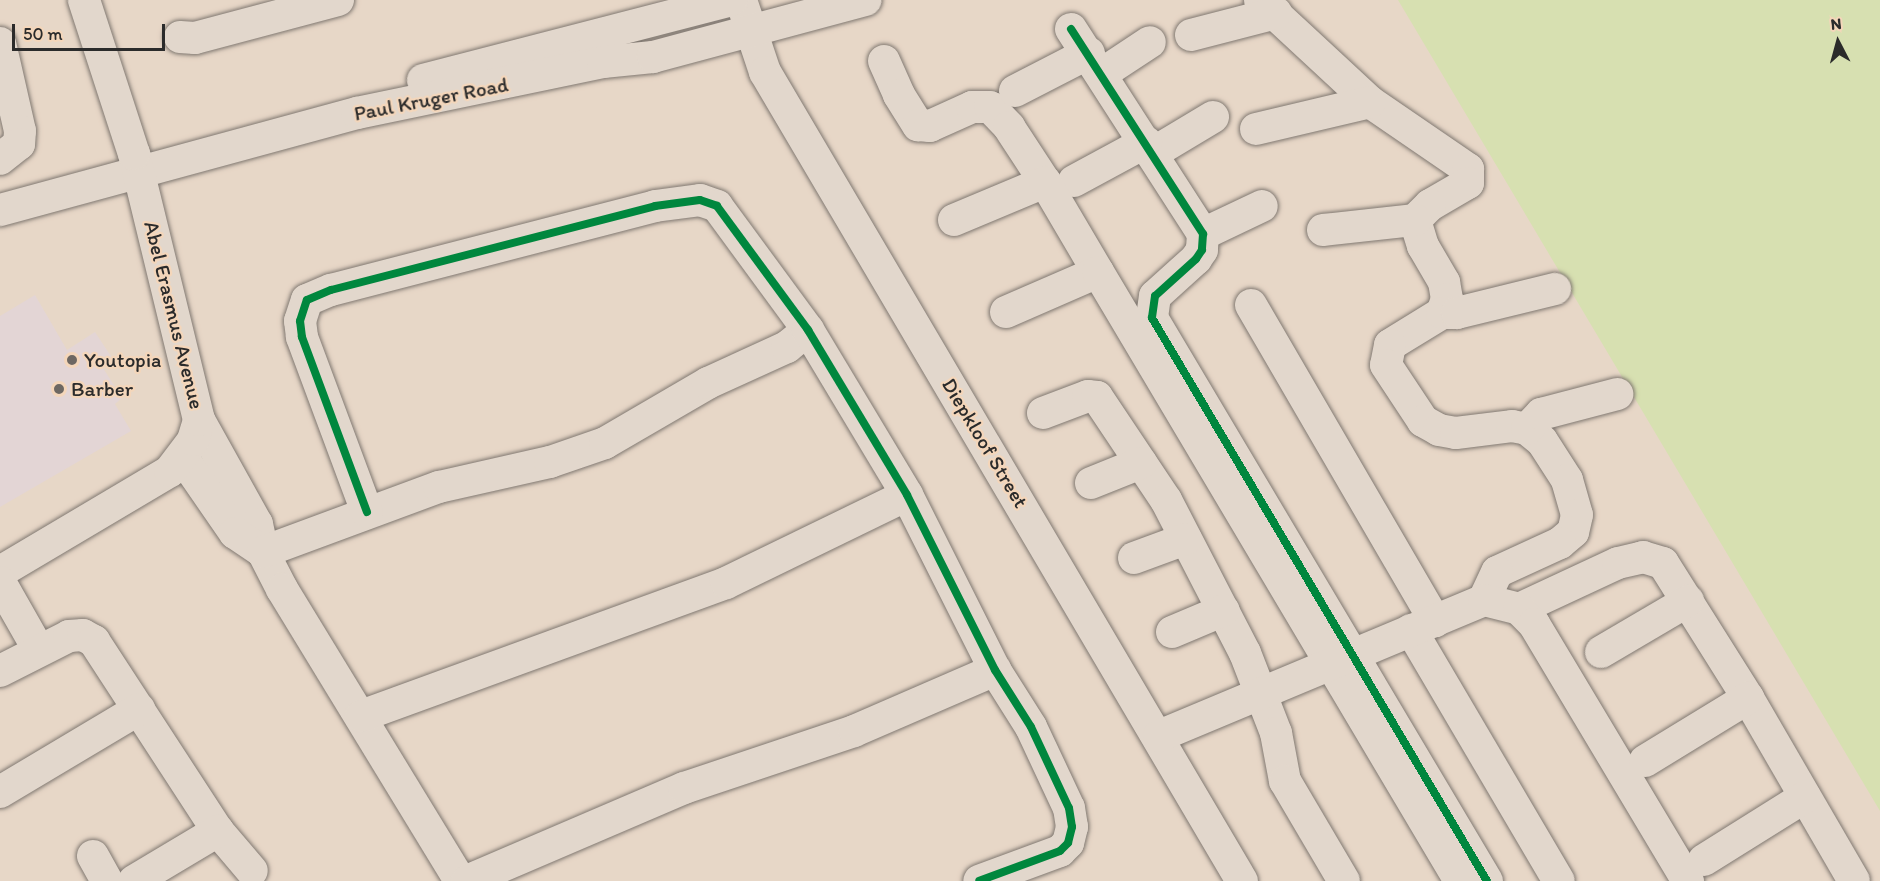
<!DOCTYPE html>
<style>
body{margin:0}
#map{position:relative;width:1880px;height:881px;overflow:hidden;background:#e7d7c7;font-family:Itim,sans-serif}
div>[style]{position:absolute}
.green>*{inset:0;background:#d7e0b1}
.building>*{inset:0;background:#e3d5d5}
.roads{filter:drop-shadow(0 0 2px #807871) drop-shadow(0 0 2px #807871)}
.minor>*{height:32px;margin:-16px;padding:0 16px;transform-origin:16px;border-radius:16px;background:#e2d7cc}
.cycleway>*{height:8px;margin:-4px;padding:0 4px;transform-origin:4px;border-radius:4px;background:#00873e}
.dots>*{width:16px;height:16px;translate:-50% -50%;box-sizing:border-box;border:3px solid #f4d6ba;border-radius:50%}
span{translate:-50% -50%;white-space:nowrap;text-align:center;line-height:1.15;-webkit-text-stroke:4.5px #f4d6ba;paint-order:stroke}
.street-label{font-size:21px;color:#2b2b2b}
.poi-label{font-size:21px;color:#2b2b2b}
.left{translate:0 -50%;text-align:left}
.north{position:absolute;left:1808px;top:12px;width:60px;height:60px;-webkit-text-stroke:4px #f4d6ba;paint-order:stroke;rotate:354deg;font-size:16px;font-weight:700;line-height:24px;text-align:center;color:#2b2b2b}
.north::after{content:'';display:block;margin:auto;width:21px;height:27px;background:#2b2b2b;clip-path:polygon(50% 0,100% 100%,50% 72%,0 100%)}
.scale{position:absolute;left:12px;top:24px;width:153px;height:27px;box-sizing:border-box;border:3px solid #2b2b2b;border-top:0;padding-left:8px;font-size:18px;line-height:21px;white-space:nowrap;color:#2b2b2b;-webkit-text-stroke:4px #f4d6ba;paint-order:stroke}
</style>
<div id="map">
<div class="green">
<div style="clip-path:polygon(1398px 0,1880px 0,1880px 812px,1880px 811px)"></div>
</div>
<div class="building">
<div style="clip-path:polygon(35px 295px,67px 350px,95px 332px,114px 361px,103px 368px,122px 398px,115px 404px,131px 431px,0 507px,0 316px)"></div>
</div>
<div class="roads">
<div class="minor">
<div style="left:741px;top:0;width:76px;rotate:71.6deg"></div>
<div style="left:765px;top:72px;width:939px;rotate:59.48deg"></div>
<div style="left:1260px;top:0;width:150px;rotate:42.8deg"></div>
<div style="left:1370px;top:102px;width:119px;rotate:34.4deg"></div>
<div style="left:1468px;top:169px;width:14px;rotate:90deg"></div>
<div style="left:1468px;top:183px;width:44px;rotate:149.9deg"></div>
<div style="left:1430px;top:205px;width:21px;rotate:135deg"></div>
<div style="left:1415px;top:220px;width:27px;rotate:73deg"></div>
<div style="left:1423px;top:246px;width:42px;rotate:59.7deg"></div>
<div style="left:1444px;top:282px;width:17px;rotate:80deg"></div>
<div style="left:1447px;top:299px;width:15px;rotate:110deg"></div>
<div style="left:1442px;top:313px;width:61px;rotate:148.4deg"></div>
<div style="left:1390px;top:345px;width:20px;rotate:101deg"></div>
<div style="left:1386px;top:365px;width:67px;rotate:56.5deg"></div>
<div style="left:1423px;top:421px;width:18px;rotate:29deg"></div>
<div style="left:1439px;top:430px;width:17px;rotate:10deg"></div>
<div style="left:1456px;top:433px;width:56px;rotate:-7.1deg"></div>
<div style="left:1512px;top:426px;width:15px;rotate:11deg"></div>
<div style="left:1527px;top:429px;width:19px;rotate:39deg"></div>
<div style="left:1542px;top:441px;width:46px;rotate:57.3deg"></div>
<div style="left:1567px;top:480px;width:36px;rotate:74deg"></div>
<div style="left:1577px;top:515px;width:17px;rotate:103deg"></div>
<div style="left:1573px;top:532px;width:17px;rotate:140deg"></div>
<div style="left:1560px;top:543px;width:69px;rotate:155.3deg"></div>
<div style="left:1497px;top:572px;width:31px;rotate:115deg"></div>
<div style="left:1071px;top:29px;width:244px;rotate:57.2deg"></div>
<div style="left:1203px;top:234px;width:16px;rotate:94deg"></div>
<div style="left:1202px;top:250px;width:11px;rotate:124deg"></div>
<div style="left:1196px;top:259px;width:55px;rotate:137.9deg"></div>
<div style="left:1155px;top:296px;width:22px;rotate:98deg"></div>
<div style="left:1152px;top:318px;width:655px;rotate:59.25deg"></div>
<div style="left:1191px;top:35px;width:88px;rotate:-14.5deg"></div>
<div style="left:180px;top:37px;width:15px;rotate:4deg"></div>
<div style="left:195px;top:38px;width:148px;rotate:-14.9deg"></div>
<div style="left:0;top:43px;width:90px;rotate:77.2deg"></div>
<div style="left:20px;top:131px;width:13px;rotate:94deg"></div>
<div style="left:19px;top:144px;width:24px;rotate:142deg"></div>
<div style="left:884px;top:61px;width:37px;rotate:66deg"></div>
<div style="left:899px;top:95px;width:36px;rotate:58deg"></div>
<div style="left:918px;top:125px;width:12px;rotate:5deg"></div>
<div style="left:930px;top:126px;width:46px;rotate:-24.3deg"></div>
<div style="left:972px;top:107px;width:18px"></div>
<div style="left:990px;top:107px;width:28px;rotate:46deg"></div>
<div style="left:1009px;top:127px;width:66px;rotate:56.8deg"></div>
<div style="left:1103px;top:73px;width:56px;rotate:-33.4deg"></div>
<div style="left:423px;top:80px;width:319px;rotate:-14.5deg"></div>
<div style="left:1015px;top:91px;width:83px;rotate:-27.2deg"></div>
<div style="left:1256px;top:129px;width:117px;rotate:-13.3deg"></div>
<div style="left:1153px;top:153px;width:70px;rotate:-31deg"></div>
<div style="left:1074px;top:181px;width:82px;rotate:-28.4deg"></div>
<div style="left:0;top:210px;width:370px;rotate:-15.2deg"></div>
<div style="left:357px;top:113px;width:251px;rotate:-11.7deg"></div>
<div style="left:603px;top:62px;width:50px;rotate:-5.7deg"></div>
<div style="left:653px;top:57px;width:220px;rotate:-15deg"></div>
<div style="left:954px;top:220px;width:99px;rotate:-22.7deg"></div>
<div style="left:1045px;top:182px;width:104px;rotate:59.5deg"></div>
<div style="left:1323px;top:230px;width:93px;rotate:-6.2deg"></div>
<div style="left:1203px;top:234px;width:65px;rotate:-25.4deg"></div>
<div style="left:1251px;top:305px;width:366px;rotate:59.8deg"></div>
<div style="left:1006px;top:312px;width:100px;rotate:-23.5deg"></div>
<div style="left:1098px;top:272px;width:708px;rotate:59.27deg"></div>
<div style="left:1442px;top:313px;width:15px"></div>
<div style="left:1457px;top:313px;width:101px;rotate:-13.8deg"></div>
<div style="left:1043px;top:413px;width:48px;rotate:-20.7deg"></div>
<div style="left:1088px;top:396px;width:9px;rotate:6deg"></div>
<div style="left:1097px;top:397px;width:124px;rotate:56.2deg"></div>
<div style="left:1166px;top:500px;width:172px;rotate:62.7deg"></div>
<div style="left:1245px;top:653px;width:86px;rotate:68.8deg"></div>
<div style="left:1276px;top:733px;width:49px;rotate:79.4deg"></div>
<div style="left:1285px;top:781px;width:116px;rotate:59.5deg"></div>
<div style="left:199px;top:420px;width:119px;rotate:60.9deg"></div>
<div style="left:257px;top:524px;width:29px;rotate:78deg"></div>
<div style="left:263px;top:552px;width:42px;rotate:62.8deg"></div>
<div style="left:282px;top:589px;width:342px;rotate:58.6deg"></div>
<div style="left:1527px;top:429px;width:21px;rotate:-47deg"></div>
<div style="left:1541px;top:414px;width:79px;rotate:-14.7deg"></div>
<div style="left:183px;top:458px;width:91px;rotate:55.3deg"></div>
<div style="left:235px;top:533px;width:34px;rotate:34deg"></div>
<div style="left:263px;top:552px;width:188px;rotate:-20.3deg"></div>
<div style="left:439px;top:487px;width:114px;rotate:-12.7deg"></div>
<div style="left:550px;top:462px;width:58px;rotate:-19.1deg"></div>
<div style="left:605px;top:443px;width:119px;rotate:-30.2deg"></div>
<div style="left:708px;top:383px;width:87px;rotate:-24.5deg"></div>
<div style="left:787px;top:347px;width:27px;rotate:-39deg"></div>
<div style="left:1091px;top:483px;width:54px;rotate:-21.8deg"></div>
<div style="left:367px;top:512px;width:187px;rotate:-110.4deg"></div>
<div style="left:302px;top:337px;width:16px;rotate:-97deg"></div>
<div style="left:300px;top:321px;width:22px;rotate:-72deg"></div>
<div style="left:307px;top:300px;width:26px;rotate:-23deg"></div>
<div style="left:331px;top:290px;width:335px;rotate:-14.5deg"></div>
<div style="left:655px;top:206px;width:45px;rotate:-7.6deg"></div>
<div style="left:700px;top:200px;width:18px;rotate:19deg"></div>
<div style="left:717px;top:206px;width:154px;rotate:53.7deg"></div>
<div style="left:808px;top:330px;width:192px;rotate:59deg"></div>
<div style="left:907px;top:495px;width:196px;rotate:63.3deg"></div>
<div style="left:995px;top:670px;width:67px;rotate:57.7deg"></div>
<div style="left:1031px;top:727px;width:89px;rotate:64.9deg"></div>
<div style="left:1069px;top:808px;width:19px;rotate:81deg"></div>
<div style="left:1072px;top:827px;width:16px;rotate:104deg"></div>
<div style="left:1068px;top:843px;width:11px;rotate:135deg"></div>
<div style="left:1060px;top:851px;width:86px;rotate:159.7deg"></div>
<div style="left:1134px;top:558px;width:55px;rotate:-20.1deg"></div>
<div style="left:0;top:572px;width:198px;rotate:-30.7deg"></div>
<div style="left:170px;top:471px;width:39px;rotate:-53deg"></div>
<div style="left:193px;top:440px;width:21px;rotate:-73deg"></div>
<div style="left:199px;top:420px;width:274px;rotate:-103.7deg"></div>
<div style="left:134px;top:154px;width:162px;rotate:-108deg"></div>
<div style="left:0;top:582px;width:77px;rotate:60.4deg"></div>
<div style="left:1519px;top:609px;width:109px;rotate:-24.9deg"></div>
<div style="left:1618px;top:563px;width:26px;rotate:-13deg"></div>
<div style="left:1643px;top:557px;width:21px;rotate:17deg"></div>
<div style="left:1663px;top:563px;width:160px;rotate:57.8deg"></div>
<div style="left:1748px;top:698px;width:211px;rotate:59.9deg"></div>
<div style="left:1411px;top:630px;width:291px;rotate:59.5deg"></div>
<div style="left:1172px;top:632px;width:56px;rotate:-22.9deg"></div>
<div style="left:1601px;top:652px;width:101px;rotate:-30.4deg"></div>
<div style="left:0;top:671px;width:77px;rotate:-26.9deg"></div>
<div style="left:69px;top:636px;width:14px;rotate:-4deg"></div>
<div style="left:83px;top:635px;width:13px;rotate:29deg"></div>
<div style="left:94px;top:641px;width:227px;rotate:56.9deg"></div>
<div style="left:218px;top:831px;width:52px;rotate:49.6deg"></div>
<div style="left:361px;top:716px;width:388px;rotate:-20deg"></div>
<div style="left:726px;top:583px;width:201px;rotate:-25.9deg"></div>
<div style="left:1159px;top:736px;width:352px;rotate:-22.7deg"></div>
<div style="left:1484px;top:600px;width:36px;rotate:14deg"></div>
<div style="left:1519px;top:609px;width:21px;rotate:45deg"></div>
<div style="left:1534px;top:624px;width:300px;rotate:59.1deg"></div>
<div style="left:1645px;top:761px;width:121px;rotate:-31.5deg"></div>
<div style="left:0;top:792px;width:162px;rotate:-30.8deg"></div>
<div style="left:93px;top:856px;width:29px;rotate:61deg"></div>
<div style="left:1704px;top:860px;width:119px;rotate:-32deg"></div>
<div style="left:134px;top:881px;width:98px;rotate:-30.8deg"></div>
<div style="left:467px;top:881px;width:236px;rotate:-23.2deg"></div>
<div style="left:684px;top:788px;width:179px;rotate:-18.5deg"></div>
<div style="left:854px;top:731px;width:154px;rotate:-23.4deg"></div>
</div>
</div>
<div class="cycleway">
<div style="left:1071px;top:29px;width:244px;rotate:57.2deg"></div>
<div style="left:1203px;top:234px;width:16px;rotate:94deg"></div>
<div style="left:1202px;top:250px;width:11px;rotate:124deg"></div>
<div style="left:1196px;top:259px;width:55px;rotate:137.9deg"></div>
<div style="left:1155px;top:296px;width:22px;rotate:98deg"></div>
<div style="left:1152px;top:318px;width:655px;rotate:59.25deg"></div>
<div style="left:367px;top:512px;width:187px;rotate:-110.4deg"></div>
<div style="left:302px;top:337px;width:16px;rotate:-97deg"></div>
<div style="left:300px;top:321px;width:22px;rotate:-72deg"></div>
<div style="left:307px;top:300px;width:26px;rotate:-23deg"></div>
<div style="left:331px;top:290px;width:335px;rotate:-14.5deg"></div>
<div style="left:655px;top:206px;width:45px;rotate:-7.6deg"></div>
<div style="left:700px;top:200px;width:18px;rotate:19deg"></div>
<div style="left:717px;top:206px;width:154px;rotate:53.7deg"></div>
<div style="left:808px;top:330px;width:192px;rotate:59deg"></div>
<div style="left:907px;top:495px;width:196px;rotate:63.3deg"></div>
<div style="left:995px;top:670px;width:67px;rotate:57.7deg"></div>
<div style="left:1031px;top:727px;width:89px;rotate:64.9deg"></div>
<div style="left:1069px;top:808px;width:19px;rotate:81deg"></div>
<div style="left:1072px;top:827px;width:16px;rotate:104deg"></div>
<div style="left:1068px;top:843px;width:11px;rotate:135deg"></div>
<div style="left:1060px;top:851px;width:86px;rotate:159.7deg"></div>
</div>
<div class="dots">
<div style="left:72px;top:360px;background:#6d6762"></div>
<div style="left:59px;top:389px;background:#6d6762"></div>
</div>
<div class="street-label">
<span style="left:431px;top:99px;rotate:-11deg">Paul Kruger Road</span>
<span style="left:174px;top:315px;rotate:76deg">Abel Erasmus Avenue</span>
<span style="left:985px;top:443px;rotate:59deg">Diepkloof Street</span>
</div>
<div class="poi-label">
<span class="left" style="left:84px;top:360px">Youtopia</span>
<span class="left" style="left:71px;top:389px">Barber</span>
</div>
<div class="north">N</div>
<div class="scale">50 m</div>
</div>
